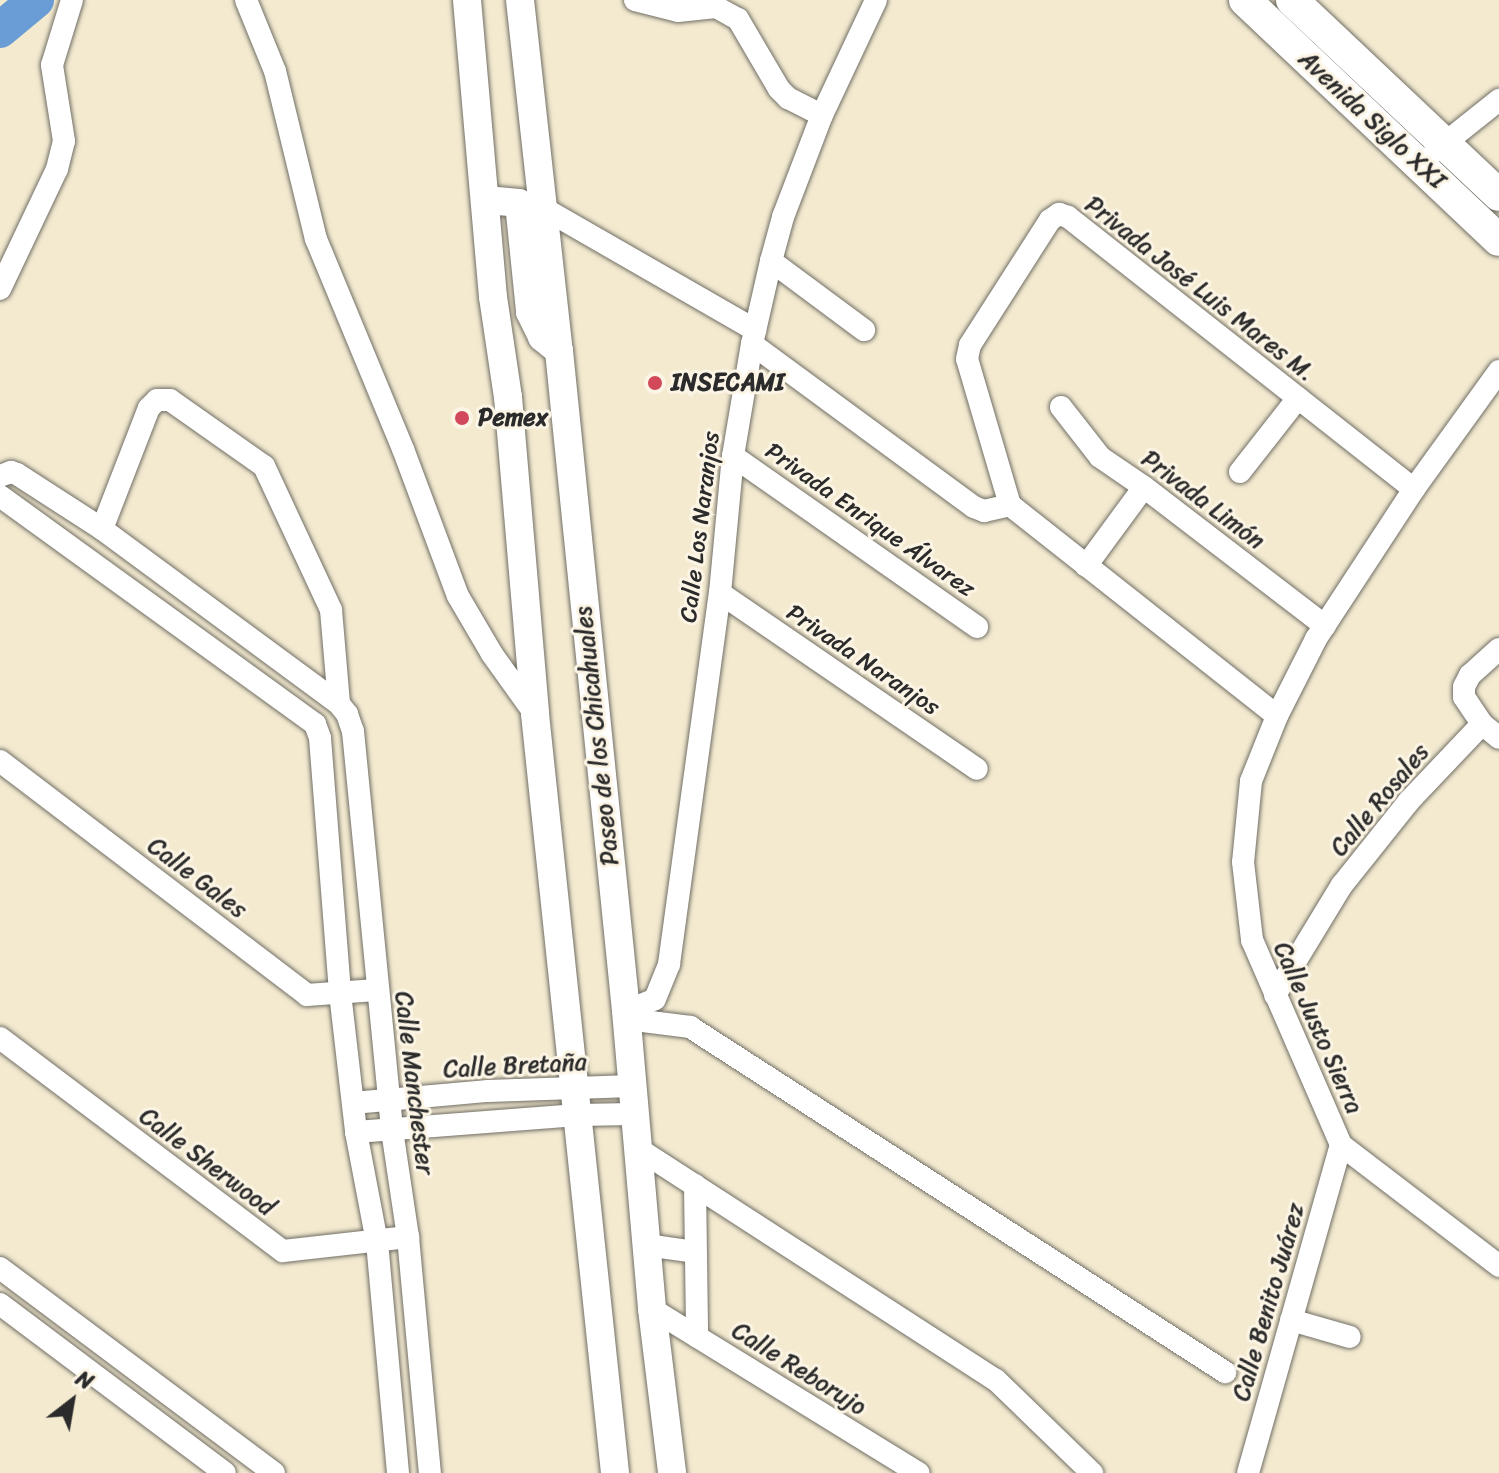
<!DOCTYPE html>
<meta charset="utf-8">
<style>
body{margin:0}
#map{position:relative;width:1499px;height:1473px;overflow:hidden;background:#f3ead0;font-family:Sriracha,sans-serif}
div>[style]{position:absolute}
.river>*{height:36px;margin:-18px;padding:0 18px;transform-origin:18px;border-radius:18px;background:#6a9cd5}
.roads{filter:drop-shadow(0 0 2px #716e65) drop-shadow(0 0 2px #716e65)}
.minor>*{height:22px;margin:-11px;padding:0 11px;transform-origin:11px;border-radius:11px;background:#fff}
.major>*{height:28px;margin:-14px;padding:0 14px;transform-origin:14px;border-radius:14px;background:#fff}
.highway>*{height:32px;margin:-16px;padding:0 16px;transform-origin:16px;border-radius:16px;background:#fff}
.dots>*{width:22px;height:22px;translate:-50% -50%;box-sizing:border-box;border:4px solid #fcf5e5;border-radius:50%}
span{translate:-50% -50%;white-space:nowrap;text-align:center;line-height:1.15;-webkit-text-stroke:6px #fcf5e5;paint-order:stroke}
.street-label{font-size:24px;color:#2b2b2b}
.poi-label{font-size:24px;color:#2b2b2b;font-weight:700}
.left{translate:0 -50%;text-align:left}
.north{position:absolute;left:32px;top:1361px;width:80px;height:80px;-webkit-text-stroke:6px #fcf5e5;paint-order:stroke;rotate:31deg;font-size:22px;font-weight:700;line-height:32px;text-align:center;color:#2b2b2b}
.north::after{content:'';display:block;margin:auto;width:28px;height:36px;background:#2b2b2b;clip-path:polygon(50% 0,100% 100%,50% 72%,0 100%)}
</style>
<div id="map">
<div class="river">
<div style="left:0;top:30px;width:47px;rotate:-39.8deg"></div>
</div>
<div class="roads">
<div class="minor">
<div style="left:246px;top:0;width:77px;rotate:67.8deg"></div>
<div style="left:275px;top:71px;width:173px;rotate:76.3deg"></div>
<div style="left:316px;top:239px;width:227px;rotate:67.5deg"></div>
<div style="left:403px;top:449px;width:157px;rotate:69.5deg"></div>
<div style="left:458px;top:596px;width:67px;rotate:59.6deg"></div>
<div style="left:492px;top:654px;width:74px;rotate:54.4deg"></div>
<div style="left:635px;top:0;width:44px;rotate:14.3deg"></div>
<div style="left:678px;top:11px;width:38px;rotate:-6deg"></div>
<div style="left:716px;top:7px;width:25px;rotate:29deg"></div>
<div style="left:738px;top:19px;width:81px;rotate:59.6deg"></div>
<div style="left:779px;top:89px;width:13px;rotate:45deg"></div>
<div style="left:788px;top:98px;width:38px;rotate:27deg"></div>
<div style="left:1435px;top:151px;width:82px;rotate:-38.6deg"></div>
<div style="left:543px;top:208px;width:245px;rotate:29.9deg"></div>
<div style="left:771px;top:261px;width:116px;rotate:36.6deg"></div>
<div style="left:0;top:289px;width:133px;rotate:-64.6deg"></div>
<div style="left:57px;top:169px;width:29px;rotate:-76deg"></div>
<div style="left:64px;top:141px;width:77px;rotate:-99deg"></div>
<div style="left:52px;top:65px;width:68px;rotate:-72.9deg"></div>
<div style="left:752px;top:344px;width:275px;rotate:36.3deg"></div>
<div style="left:974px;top:507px;width:11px;rotate:22deg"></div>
<div style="left:984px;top:511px;width:27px;rotate:-13deg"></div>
<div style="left:1499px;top:371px;width:145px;rotate:125.8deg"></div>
<div style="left:1414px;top:489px;width:179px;rotate:123.2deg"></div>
<div style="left:1316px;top:639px;width:86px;rotate:116.9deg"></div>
<div style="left:1277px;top:716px;width:70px;rotate:111.8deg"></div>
<div style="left:1251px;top:781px;width:81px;rotate:95.6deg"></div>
<div style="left:1243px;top:862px;width:79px;rotate:83.4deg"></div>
<div style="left:1252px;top:940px;width:223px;rotate:66.5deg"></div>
<div style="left:1341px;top:1145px;width:199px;rotate:37.4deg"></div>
<div style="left:1061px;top:407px;width:63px;rotate:52deg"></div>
<div style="left:1100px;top:457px;width:53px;rotate:34.3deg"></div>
<div style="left:1144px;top:487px;width:228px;rotate:37.5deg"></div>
<div style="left:733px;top:456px;width:298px;rotate:35deg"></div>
<div style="left:1240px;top:472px;width:94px;rotate:-51.9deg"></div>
<div style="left:0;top:476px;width:12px;rotate:-20deg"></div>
<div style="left:11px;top:472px;width:6px;rotate:18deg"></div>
<div style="left:17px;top:474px;width:101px;rotate:32.9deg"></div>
<div style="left:102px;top:529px;width:295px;rotate:36.4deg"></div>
<div style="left:339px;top:704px;width:13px;rotate:51deg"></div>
<div style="left:347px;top:714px;width:18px;rotate:71deg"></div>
<div style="left:353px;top:731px;width:401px;rotate:84.4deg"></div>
<div style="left:392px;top:1130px;width:108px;rotate:81.5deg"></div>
<div style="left:408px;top:1237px;width:237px;rotate:84.7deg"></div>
<div style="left:0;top:496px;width:389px;rotate:35.9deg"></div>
<div style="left:315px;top:724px;width:15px;rotate:70deg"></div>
<div style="left:320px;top:738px;width:256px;rotate:85.5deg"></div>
<div style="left:340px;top:993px;width:140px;rotate:83.4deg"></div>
<div style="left:356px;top:1132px;width:112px;rotate:79.2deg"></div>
<div style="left:377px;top:1242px;width:232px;rotate:84.8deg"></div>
<div style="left:1010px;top:505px;width:152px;rotate:-106.4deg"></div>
<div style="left:967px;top:359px;width:14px;rotate:-78deg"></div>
<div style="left:970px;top:345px;width:148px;rotate:-57.4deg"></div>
<div style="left:1050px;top:220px;width:11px;rotate:-34deg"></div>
<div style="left:1059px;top:214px;width:9px;rotate:18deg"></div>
<div style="left:1068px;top:217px;width:440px;rotate:38.2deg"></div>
<div style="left:1010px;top:505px;width:340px;rotate:38.3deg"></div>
<div style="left:102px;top:529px;width:130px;rotate:-68.8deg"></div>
<div style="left:149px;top:408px;width:11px;rotate:-45deg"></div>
<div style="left:157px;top:400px;width:13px"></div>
<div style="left:170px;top:400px;width:115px;rotate:35.1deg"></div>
<div style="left:264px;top:466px;width:159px;rotate:65deg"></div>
<div style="left:331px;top:610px;width:94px;rotate:85.1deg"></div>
<div style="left:1086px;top:566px;width:98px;rotate:-53.7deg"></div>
<div style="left:720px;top:593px;width:311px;rotate:34.4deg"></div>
<div style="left:1499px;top:649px;width:39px;rotate:138deg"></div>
<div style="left:1470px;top:675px;width:13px;rotate:117deg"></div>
<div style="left:1464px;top:687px;width:10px;rotate:90deg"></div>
<div style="left:1464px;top:697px;width:32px;rotate:56deg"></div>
<div style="left:1482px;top:724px;width:22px;rotate:39deg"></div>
<div style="left:0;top:761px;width:386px;rotate:37.3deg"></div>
<div style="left:307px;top:995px;width:69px;rotate:-4.1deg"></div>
<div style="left:1275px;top:995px;width:129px;rotate:-58.7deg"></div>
<div style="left:1342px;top:885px;width:107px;rotate:-51.4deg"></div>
<div style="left:1409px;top:801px;width:106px;rotate:-46.5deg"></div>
<div style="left:626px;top:1011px;width:31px;rotate:-22deg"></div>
<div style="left:655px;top:999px;width:38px;rotate:-68deg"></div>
<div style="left:669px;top:964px;width:374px;rotate:-82.2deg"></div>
<div style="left:720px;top:593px;width:138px;rotate:-84.6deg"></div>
<div style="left:733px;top:456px;width:114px;rotate:-80.4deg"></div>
<div style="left:752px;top:344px;width:85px;rotate:-77.1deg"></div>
<div style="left:771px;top:261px;width:46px;rotate:-74.7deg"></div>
<div style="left:783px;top:217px;width:109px;rotate:-69.1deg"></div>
<div style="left:822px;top:115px;width:127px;rotate:-64.8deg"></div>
<div style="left:627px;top:1019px;width:64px;rotate:7.2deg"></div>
<div style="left:690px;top:1027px;width:637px;rotate:32.82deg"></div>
<div style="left:0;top:1038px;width:354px;rotate:37deg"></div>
<div style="left:283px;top:1251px;width:126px;rotate:-6.4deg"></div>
<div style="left:353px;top:1103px;width:136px;rotate:-5.1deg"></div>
<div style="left:488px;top:1091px;width:144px;rotate:-2deg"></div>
<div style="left:356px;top:1132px;width:222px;rotate:-4.4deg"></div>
<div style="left:577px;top:1115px;width:57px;rotate:-1deg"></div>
<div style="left:637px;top:1148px;width:427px;rotate:32.9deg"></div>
<div style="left:996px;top:1380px;width:134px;rotate:44.1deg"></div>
<div style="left:695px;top:1185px;width:152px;rotate:89.2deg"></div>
<div style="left:646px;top:1245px;width:49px;rotate:8.1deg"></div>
<div style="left:0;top:1268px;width:342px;rotate:36.8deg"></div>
<div style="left:0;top:1304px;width:281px;rotate:36.9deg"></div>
<div style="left:652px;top:1309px;width:313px;rotate:31.6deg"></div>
<div style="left:1291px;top:1320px;width:61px;rotate:16.1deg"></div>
<div style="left:1248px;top:1473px;width:341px;rotate:-74.2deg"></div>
</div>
<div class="major">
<div style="left:467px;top:0;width:298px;rotate:85deg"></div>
<div style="left:493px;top:297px;width:101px;rotate:81.5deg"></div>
<div style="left:508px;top:397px;width:318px;rotate:85.1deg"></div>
<div style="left:535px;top:714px;width:763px;rotate:83.98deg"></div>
<div style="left:520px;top:0;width:353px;rotate:83.7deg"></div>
<div style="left:559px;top:351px;width:663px;rotate:84.2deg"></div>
<div style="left:626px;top:1011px;width:299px;rotate:85deg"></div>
<div style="left:652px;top:1309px;width:165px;rotate:83deg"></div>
<div style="left:486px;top:200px;width:33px;rotate:5deg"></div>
<div style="left:519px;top:203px;width:110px;rotate:84.2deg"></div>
<div style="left:530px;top:312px;width:28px;rotate:64deg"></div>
<div style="left:542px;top:337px;width:22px;rotate:39deg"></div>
</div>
<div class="highway">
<div style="left:1245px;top:0;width:349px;rotate:43.4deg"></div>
<div style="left:1292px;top:0;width:284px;rotate:43.3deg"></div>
</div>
</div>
<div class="dots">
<div style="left:655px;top:383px;background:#d1495b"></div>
<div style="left:462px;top:418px;background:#d1495b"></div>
</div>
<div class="street-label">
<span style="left:1372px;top:120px;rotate:43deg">Avenida Siglo XXI</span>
<span style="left:1200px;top:289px;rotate:38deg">Privada José Luis Mares M.</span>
<span style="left:1203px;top:500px;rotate:37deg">Privada Limón</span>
<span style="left:870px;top:520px;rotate:35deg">Privada Enrique Álvarez</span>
<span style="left:700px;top:527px;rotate:-83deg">Calle Los Naranjos</span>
<span style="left:863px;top:660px;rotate:34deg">Privada Naranjos</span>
<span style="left:597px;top:736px;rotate:-96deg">Paseo de los Chicahuales</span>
<span style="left:1380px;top:800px;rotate:-50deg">Calle Rosales</span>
<span style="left:197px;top:878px;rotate:37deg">Calle Gales</span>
<span style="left:1318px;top:1028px;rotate:66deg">Calle Justo Sierra</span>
<span style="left:515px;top:1066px;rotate:-3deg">Calle Bretaña</span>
<span style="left:414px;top:1083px;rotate:83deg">Calle Manchester</span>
<span style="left:207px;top:1162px;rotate:37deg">Calle Sherwood</span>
<span style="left:1269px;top:1302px;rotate:-74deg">Calle Benito Juárez</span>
<span style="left:799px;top:1369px;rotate:32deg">Calle Reborujo</span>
</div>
<div class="poi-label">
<span class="left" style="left:671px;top:383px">INSECAMI</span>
<span class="left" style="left:478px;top:418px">Pemex</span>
</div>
<div class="north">N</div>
</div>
